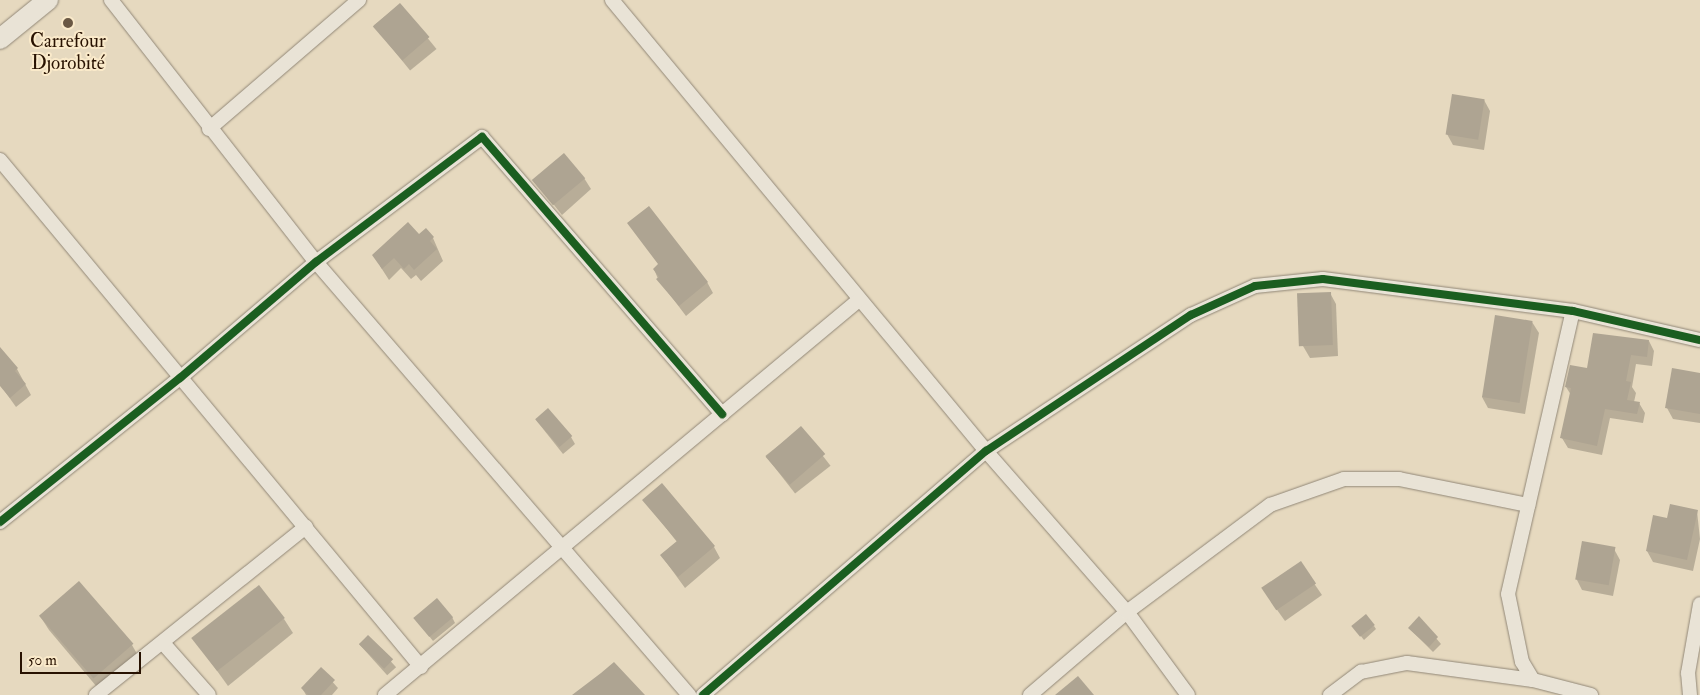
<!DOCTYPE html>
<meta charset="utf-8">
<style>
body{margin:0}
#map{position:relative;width:1700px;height:695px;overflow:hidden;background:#e6d9bf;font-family:"IM FELL Double Pica",serif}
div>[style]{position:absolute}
.shadow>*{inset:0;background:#0003;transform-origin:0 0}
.building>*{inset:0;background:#aea492;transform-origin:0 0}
.roads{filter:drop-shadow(0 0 1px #918777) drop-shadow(0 0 1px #918777)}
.street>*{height:14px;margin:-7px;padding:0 7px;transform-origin:7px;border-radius:7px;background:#e9e3d6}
.secondary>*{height:20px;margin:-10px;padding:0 10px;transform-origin:10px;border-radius:10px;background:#e9e3d6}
.cycleway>*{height:8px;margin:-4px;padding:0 4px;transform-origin:4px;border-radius:4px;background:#1b5e20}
.dots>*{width:14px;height:14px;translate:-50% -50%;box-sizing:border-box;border:2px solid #faeaca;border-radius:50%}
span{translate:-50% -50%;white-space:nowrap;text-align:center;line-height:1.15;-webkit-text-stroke:4px #faeaca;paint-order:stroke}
.poi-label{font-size:19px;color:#281201}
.scale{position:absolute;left:20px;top:652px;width:121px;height:22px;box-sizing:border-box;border:2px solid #281201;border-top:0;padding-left:6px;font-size:15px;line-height:18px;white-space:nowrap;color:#281201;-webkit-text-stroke:4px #faeaca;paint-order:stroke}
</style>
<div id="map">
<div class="shadow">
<div style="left:400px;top:4px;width:58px;height:34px;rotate:51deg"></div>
<div style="clip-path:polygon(1484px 100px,1490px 111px,1484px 150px,1453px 145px,1447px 134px)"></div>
<div style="clip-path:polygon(584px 178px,591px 189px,562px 215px,535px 181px)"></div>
<div style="clip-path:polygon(629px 224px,707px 282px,713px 293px,686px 316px,658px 279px,654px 269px,663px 268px)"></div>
<div style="clip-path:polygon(419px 236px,433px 238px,443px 261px,421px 281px,416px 275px,411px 279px,401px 268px,389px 280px,380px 266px)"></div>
<div style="clip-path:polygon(1330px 293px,1336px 304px,1338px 356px,1310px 358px,1303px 346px)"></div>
<div style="clip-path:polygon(1532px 322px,1539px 333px,1525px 414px,1488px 408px,1482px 397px)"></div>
<div style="clip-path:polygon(1649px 341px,1654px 351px,1652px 366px,1636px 364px,1632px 387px,1636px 393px,1634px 402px,1639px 403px,1645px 413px,1643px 423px,1610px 418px,1602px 455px,1568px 448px,1562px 438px,1571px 395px,1566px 387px,1588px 369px)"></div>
<div style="clip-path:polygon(0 349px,17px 369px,31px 395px,16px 407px,1px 386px)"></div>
<div style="clip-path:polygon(1700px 374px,1700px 423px,1673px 419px,1667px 408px)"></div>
<div style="clip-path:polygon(536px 420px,571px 437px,575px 444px,563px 454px)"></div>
<div style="left:801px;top:428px;width:48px;height:45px;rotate:52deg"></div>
<div style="clip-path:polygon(644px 500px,714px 547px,720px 558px,685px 588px,661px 555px,677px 542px)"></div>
<div style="clip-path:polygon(1697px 511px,1700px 539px,1693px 571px,1653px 562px,1647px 551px,1654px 516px,1668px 519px)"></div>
<div style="clip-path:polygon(1614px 549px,1620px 560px,1613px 596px,1582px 590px,1576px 578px)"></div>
<div style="clip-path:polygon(1300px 563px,1322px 595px,1285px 621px,1270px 600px)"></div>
<div style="clip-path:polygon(40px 616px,132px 645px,140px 659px,102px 693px,49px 630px)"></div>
<div style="clip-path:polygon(452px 617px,455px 623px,433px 641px,415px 618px)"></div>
<div style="clip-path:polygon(1419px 618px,1441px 644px,1433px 652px,1409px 628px)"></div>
<div style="clip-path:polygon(284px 619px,293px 633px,228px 686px,194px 639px)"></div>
<div style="clip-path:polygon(1374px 626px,1376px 629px,1364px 640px,1356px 630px)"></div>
<div style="left:368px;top:636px;width:42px;height:12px;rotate:48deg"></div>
<div style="clip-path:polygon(321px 669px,338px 688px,332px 695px,306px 695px,302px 688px)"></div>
</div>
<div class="building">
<div style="left:400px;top:3px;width:45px;height:36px;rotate:49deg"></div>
<div style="left:1452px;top:94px;width:33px;height:41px;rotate:9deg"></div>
<div style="left:564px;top:153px;width:33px;height:42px;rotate:50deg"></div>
<div style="clip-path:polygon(649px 206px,708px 282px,679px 306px,656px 279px,659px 277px,653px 269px,658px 264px,627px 223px)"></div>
<div style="clip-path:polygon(408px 222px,419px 234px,426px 228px,434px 237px,430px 241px,437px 249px,414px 270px,409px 264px,404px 269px,394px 258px,382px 269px,372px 255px)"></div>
<div style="left:1331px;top:292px;width:53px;height:34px;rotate:88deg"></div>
<div style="left:1495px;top:315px;width:38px;height:83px;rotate:9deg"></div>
<div style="clip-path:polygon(1593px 333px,1649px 340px,1647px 357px,1631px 355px,1626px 381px,1631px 382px,1627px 400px,1640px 402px,1637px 414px,1605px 409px,1597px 446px,1560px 438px,1571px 388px,1565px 387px,1570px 365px,1587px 368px)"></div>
<div style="clip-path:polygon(0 347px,18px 368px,15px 371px,26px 384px,10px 398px,0 386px)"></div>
<div style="clip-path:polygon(1672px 368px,1700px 373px,1700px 414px,1665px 408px)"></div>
<div style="left:548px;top:408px;width:37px;height:17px;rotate:49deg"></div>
<div style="left:801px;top:426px;width:37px;height:47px;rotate:49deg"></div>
<div style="clip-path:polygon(662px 483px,715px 546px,678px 577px,660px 555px,677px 541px,642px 500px)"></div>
<div style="clip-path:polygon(1670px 504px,1698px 510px,1687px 560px,1646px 551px,1653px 515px,1667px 518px)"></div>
<div style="left:1582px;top:541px;width:34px;height:39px;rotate:10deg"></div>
<div style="left:1301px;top:561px;width:27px;height:48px;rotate:56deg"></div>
<div style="left:79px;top:581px;width:83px;height:53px;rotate:49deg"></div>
<div style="left:259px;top:585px;width:42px;height:86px;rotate:52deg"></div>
<div style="left:437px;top:598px;width:25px;height:31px;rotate:50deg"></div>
<div style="left:1366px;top:614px;width:14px;height:19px;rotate:51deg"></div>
<div style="clip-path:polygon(1419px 616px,1438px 637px,1429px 647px,1408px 628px)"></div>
<div style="left:368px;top:635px;width:35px;height:13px;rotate:44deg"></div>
<div style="clip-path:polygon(614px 662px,645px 695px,572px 695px,601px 673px)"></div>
<div style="clip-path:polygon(321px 667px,335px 680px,321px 695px,308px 695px,301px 688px)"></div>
<div style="clip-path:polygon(1078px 676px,1094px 695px,1055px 695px)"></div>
</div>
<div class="roads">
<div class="street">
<div style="left:111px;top:0;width:333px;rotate:52deg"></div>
<div style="left:316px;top:262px;width:572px;rotate:49.26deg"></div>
<div style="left:612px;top:0;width:586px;rotate:50.33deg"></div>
<div style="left:986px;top:451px;width:214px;rotate:48.8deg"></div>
<div style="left:1127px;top:612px;width:103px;rotate:53.7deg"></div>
<div style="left:209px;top:129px;width:198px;rotate:-40.7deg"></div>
<div style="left:0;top:160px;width:659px;rotate:50.29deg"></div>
<div style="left:0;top:522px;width:231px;rotate:-38.7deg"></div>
<div style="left:180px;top:378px;width:179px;rotate:-40.5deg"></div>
<div style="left:316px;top:262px;width:208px;rotate:-37deg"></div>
<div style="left:482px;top:137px;width:367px;rotate:49.1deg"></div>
<div style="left:163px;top:643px;width:69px;rotate:48.5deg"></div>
<div style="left:1533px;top:680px;width:21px;rotate:-121deg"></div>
<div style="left:1522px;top:662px;width:69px;rotate:-101.6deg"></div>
<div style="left:1508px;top:594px;width:290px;rotate:-77.1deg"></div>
<div style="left:96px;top:695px;width:269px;rotate:-38.7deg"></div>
<div style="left:385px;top:695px;width:617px;rotate:-39.81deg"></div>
<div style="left:703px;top:695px;width:374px;rotate:-40.8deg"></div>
<div style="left:986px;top:451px;width:246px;rotate:-33.6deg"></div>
<div style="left:1191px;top:315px;width:70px;rotate:-24.4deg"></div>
<div style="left:1255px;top:286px;width:68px;rotate:-5.9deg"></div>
<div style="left:1323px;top:279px;width:252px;rotate:7.3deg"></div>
<div style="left:1573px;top:311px;width:130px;rotate:12.9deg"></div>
<div style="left:1030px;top:695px;width:128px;rotate:-40.6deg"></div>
<div style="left:1127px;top:612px;width:179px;rotate:-36.8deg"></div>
<div style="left:1270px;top:505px;width:78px;rotate:-19.4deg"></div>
<div style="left:1344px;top:479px;width:55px"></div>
<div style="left:1399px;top:479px;width:132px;rotate:11.4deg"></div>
<div style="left:1330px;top:695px;width:39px;rotate:-37deg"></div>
<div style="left:1361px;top:672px;width:47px;rotate:-11.1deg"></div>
<div style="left:1407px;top:663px;width:127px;rotate:7.7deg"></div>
<div style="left:1533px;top:680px;width:60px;rotate:14.5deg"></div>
<div style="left:1690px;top:695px;width:22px;rotate:-95deg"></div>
<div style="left:1688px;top:673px;width:70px;rotate:-80.1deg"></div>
</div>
<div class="secondary">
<div style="left:0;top:39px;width:62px;rotate:-39.1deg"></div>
</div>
</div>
<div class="cycleway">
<div style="left:0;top:522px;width:231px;rotate:-38.7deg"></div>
<div style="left:180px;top:378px;width:179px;rotate:-40.5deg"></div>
<div style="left:316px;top:262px;width:208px;rotate:-37deg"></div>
<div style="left:482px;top:137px;width:367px;rotate:49.1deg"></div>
<div style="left:703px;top:695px;width:374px;rotate:-40.8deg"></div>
<div style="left:986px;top:451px;width:246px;rotate:-33.6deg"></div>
<div style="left:1191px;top:315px;width:70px;rotate:-24.4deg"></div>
<div style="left:1255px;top:286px;width:68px;rotate:-5.9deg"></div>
<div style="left:1323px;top:279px;width:252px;rotate:7.3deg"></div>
<div style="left:1573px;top:311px;width:130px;rotate:12.9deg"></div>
</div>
<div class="dots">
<div style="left:68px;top:23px;background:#6a5844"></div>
</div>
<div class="poi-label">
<span style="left:68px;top:53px">Carrefour<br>Djorobité</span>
</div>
<div class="scale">50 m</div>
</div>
